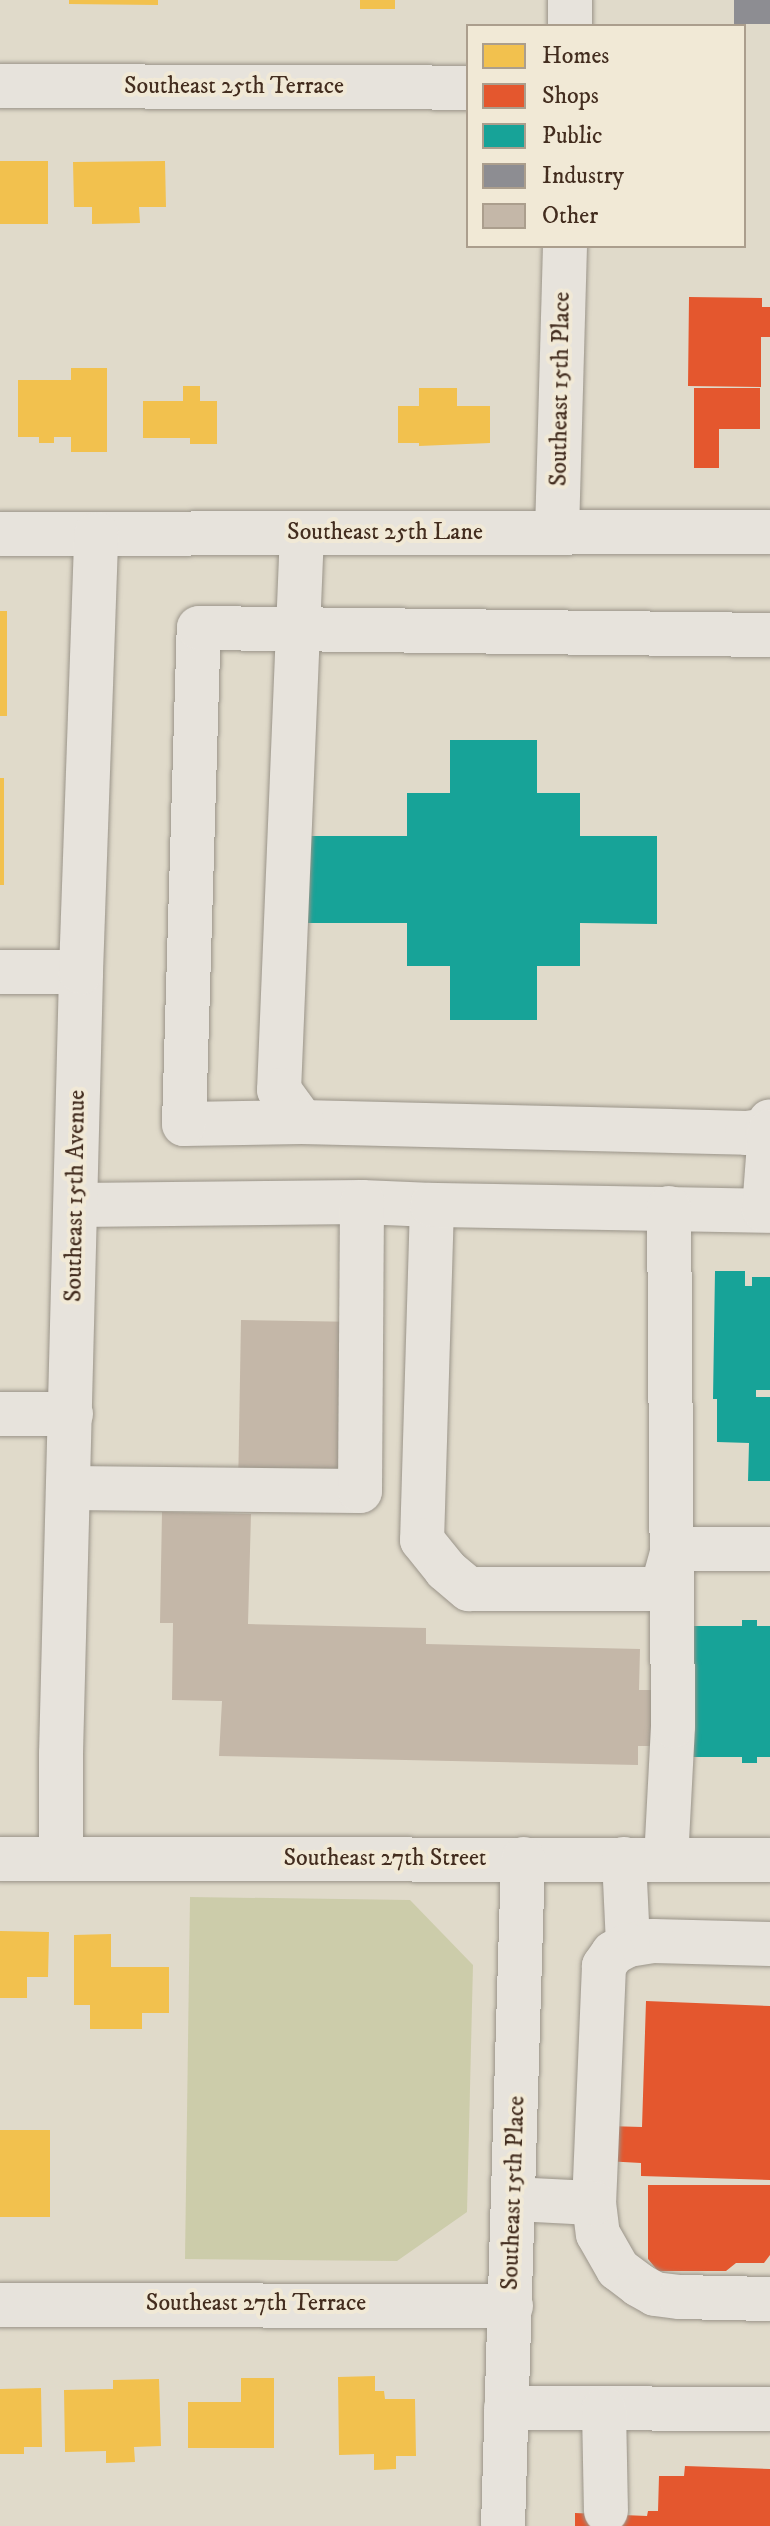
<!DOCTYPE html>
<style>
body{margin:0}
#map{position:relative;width:770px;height:2526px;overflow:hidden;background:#e0daca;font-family:"IM FELL DW Pica",serif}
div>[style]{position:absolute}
.green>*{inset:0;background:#cca}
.homes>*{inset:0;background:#f2c14e;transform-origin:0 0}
.shops>*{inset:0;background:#e4572e}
.public>*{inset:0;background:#17a398}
.industry>*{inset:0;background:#8d8d92;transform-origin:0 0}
.building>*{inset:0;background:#c4b7a8;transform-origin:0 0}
.roads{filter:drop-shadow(0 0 2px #9a9489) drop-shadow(0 0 2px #9a9489)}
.minor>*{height:44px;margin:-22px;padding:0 22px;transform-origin:22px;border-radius:22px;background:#e7e3dc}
span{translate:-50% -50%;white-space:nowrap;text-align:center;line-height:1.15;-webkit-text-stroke:8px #f1e9d6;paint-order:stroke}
.street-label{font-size:24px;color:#432d1f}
.legend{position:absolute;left:466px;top:24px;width:280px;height:224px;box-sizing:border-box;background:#f1e9d6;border:2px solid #ab9e8d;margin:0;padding:10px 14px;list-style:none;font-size:24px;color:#432d1f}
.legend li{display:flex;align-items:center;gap:16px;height:40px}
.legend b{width:40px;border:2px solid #ab9e8d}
</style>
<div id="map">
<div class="green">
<div style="clip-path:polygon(190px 1897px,410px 1900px,473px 1965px,467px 2212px,397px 2261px,185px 2259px)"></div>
</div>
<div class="homes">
<div style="clip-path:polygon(69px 0,158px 0,158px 5px,69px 4px)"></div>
<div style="left:360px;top:0;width:35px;height:9px"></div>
<div style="left:0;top:161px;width:48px;height:63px"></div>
<div style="clip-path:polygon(165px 161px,166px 207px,139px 207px,140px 223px,92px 224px,92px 207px,74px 207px,73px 162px)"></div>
<div style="clip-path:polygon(71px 368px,107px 368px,107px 452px,71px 452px,71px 437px,54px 437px,54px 443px,39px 443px,39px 437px,18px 437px,18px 380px,71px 380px)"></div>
<div style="clip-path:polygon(183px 386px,200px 386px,200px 401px,217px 401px,217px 444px,190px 444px,190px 438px,143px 438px,143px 401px,183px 401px)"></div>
<div style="clip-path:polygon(419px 388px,457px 388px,457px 406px,490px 406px,490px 443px,419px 446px,419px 443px,398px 443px,398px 406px,419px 406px)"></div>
<div style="left:0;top:611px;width:7px;height:105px"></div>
<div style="left:0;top:778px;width:4px;height:107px"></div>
<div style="clip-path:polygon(0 1931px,49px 1932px,48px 1977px,27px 1977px,27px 1998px,0 1998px)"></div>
<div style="clip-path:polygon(111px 1934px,111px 1967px,169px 1967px,169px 2013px,142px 2013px,142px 2029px,90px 2029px,90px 2005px,74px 2005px,74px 1935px)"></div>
<div style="left:0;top:2130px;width:50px;height:87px"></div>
<div style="clip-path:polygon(375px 2376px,375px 2391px,384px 2391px,385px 2399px,415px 2399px,416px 2456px,396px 2456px,396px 2469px,374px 2470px,374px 2454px,339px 2455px,338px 2377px)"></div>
<div style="clip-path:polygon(241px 2378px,274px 2378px,274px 2448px,188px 2448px,188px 2402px,241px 2402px)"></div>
<div style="clip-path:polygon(159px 2379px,161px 2446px,134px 2447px,135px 2462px,106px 2463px,106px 2451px,65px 2452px,64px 2390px,113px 2389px,113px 2380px)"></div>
<div style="clip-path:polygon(41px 2388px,42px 2447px,24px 2447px,24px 2454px,0 2454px,0 2389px)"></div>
</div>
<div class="shops">
<div style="clip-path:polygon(689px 297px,762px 298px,762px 307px,770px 307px,770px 337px,761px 337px,761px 387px,688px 386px)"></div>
<div style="clip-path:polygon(694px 388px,760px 388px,760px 429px,719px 429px,719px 468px,694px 468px)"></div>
<div style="clip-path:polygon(646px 2001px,770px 2006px,770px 2180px,641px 2176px,641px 2163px,605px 2161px,607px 2126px,642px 2127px)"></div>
<div style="clip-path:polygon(648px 2185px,770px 2185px,770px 2255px,764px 2263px,736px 2263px,726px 2271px,658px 2271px,648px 2259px)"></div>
<div style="clip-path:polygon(685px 2466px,770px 2469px,770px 2526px,575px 2526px,575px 2513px,647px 2516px,648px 2511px,658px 2511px,659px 2476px,684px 2476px)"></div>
</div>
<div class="public">
<div style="clip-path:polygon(450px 740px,537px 740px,537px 793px,580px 793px,580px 836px,657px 836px,657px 924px,580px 923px,580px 966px,537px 966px,537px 1020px,450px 1020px,450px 966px,407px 966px,407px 923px,306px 923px,306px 836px,407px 836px,407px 793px,450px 793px)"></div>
<div style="clip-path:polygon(715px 1271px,745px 1271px,745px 1286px,752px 1286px,752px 1277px,770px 1277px,770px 1390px,756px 1390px,756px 1397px,770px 1397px,770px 1481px,748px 1481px,749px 1443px,717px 1442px,717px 1399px,713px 1399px)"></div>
<div style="clip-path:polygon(742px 1620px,757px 1620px,757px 1626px,770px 1626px,770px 1757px,757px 1757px,757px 1763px,742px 1763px,742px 1757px,685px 1757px,685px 1626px,742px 1626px)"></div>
</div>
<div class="industry">
<div style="left:734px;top:0;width:36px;height:24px"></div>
</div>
<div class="building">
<div style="left:241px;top:1320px;width:105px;height:151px;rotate:1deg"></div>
<div style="clip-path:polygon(162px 1512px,251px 1514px,248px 1624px,426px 1628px,426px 1644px,640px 1649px,639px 1690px,656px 1690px,655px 1746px,638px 1746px,638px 1765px,219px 1756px,222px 1701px,172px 1700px,173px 1623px,160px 1623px)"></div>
</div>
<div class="roads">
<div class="minor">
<div style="left:570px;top:26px;width:26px;rotate:-90deg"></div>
<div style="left:0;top:86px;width:468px;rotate:0.2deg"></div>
<div style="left:557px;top:532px;width:286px;rotate:-88.4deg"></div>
<div style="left:302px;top:533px;width:557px;rotate:92.36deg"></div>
<div style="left:279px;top:1090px;width:39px;rotate:54deg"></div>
<div style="left:302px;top:1122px;width:445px;rotate:1.4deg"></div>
<div style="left:747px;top:1133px;width:20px;rotate:-9deg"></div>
<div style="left:767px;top:1130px;width:9px;rotate:-72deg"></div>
<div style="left:0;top:534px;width:770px;rotate:-0.15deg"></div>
<div style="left:0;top:972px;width:81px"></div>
<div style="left:302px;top:1122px;width:118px;rotate:179deg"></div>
<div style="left:184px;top:1124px;width:496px;rotate:-88.3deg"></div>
<div style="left:199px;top:628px;width:571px;rotate:0.7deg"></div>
<div style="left:76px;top:1205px;width:286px;rotate:-0.6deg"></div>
<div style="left:362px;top:1202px;width:70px;rotate:2.5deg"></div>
<div style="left:432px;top:1205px;width:335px;rotate:91.7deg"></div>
<div style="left:422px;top:1540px;width:38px;rotate:51deg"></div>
<div style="left:446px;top:1570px;width:30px;rotate:40deg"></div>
<div style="left:469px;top:1589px;width:193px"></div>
<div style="left:662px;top:1589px;width:41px;rotate:-74.6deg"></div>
<div style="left:673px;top:1549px;width:97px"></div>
<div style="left:432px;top:1205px;width:338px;rotate:1deg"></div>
<div style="left:764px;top:1210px;width:79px;rotate:-85.7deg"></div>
<div style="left:0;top:1414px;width:71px"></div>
<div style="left:68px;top:1488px;width:292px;rotate:0.6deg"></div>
<div style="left:360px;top:1491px;width:289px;rotate:-89.6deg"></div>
<div style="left:0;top:1859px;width:770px;rotate:0.07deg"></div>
<div style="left:61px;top:1859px;width:105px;rotate:-90deg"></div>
<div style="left:61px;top:1754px;width:782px;rotate:-88.53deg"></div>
<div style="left:81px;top:972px;width:438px;rotate:-88deg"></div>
<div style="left:624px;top:1859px;width:86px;rotate:87.3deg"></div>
<div style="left:666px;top:1860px;width:134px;rotate:-87deg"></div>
<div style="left:673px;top:1726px;width:518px;rotate:-90.44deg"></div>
<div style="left:770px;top:1944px;width:117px;rotate:-178.5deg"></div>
<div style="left:653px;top:1941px;width:25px;rotate:171deg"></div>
<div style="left:628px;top:1945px;width:17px;rotate:152deg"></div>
<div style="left:613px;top:1953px;width:16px;rotate:125deg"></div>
<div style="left:604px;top:1966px;width:237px;rotate:92.4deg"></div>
<div style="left:594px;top:2203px;width:31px;rotate:83deg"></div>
<div style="left:598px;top:2234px;width:40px;rotate:60.3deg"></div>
<div style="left:618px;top:2269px;width:26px;rotate:37deg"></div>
<div style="left:639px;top:2285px;width:18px;rotate:29deg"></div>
<div style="left:655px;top:2294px;width:25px;rotate:7deg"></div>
<div style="left:680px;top:2297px;width:90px;rotate:1.3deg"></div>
<div style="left:514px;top:2199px;width:80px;rotate:2.9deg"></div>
<div style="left:0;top:2305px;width:511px;rotate:0.11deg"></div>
<div style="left:506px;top:2408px;width:264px;rotate:0.2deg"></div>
<div style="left:604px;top:2409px;width:102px;rotate:88.9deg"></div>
<div style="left:503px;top:2526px;width:667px;rotate:-88.28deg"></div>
</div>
</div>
<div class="street-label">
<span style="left:234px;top:87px">Southeast 25th Terrace</span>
<span style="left:561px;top:389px;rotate:-89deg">Southeast 15th Place</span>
<span style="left:385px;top:533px">Southeast 25th Lane</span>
<span style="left:76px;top:1196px;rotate:-89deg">Southeast 15th Avenue</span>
<span style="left:385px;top:1859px">Southeast 27th Street</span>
<span style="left:514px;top:2193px;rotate:-88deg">Southeast 15th Place</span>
<span style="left:256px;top:2304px">Southeast 27th Terrace</span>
</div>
<ul class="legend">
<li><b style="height:22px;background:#f2c14e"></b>Homes</li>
<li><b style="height:22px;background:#e4572e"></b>Shops</li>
<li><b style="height:22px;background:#17a398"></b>Public</li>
<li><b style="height:22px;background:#8d8d92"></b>Industry</li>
<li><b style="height:22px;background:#c4b7a8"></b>Other</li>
</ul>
</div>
